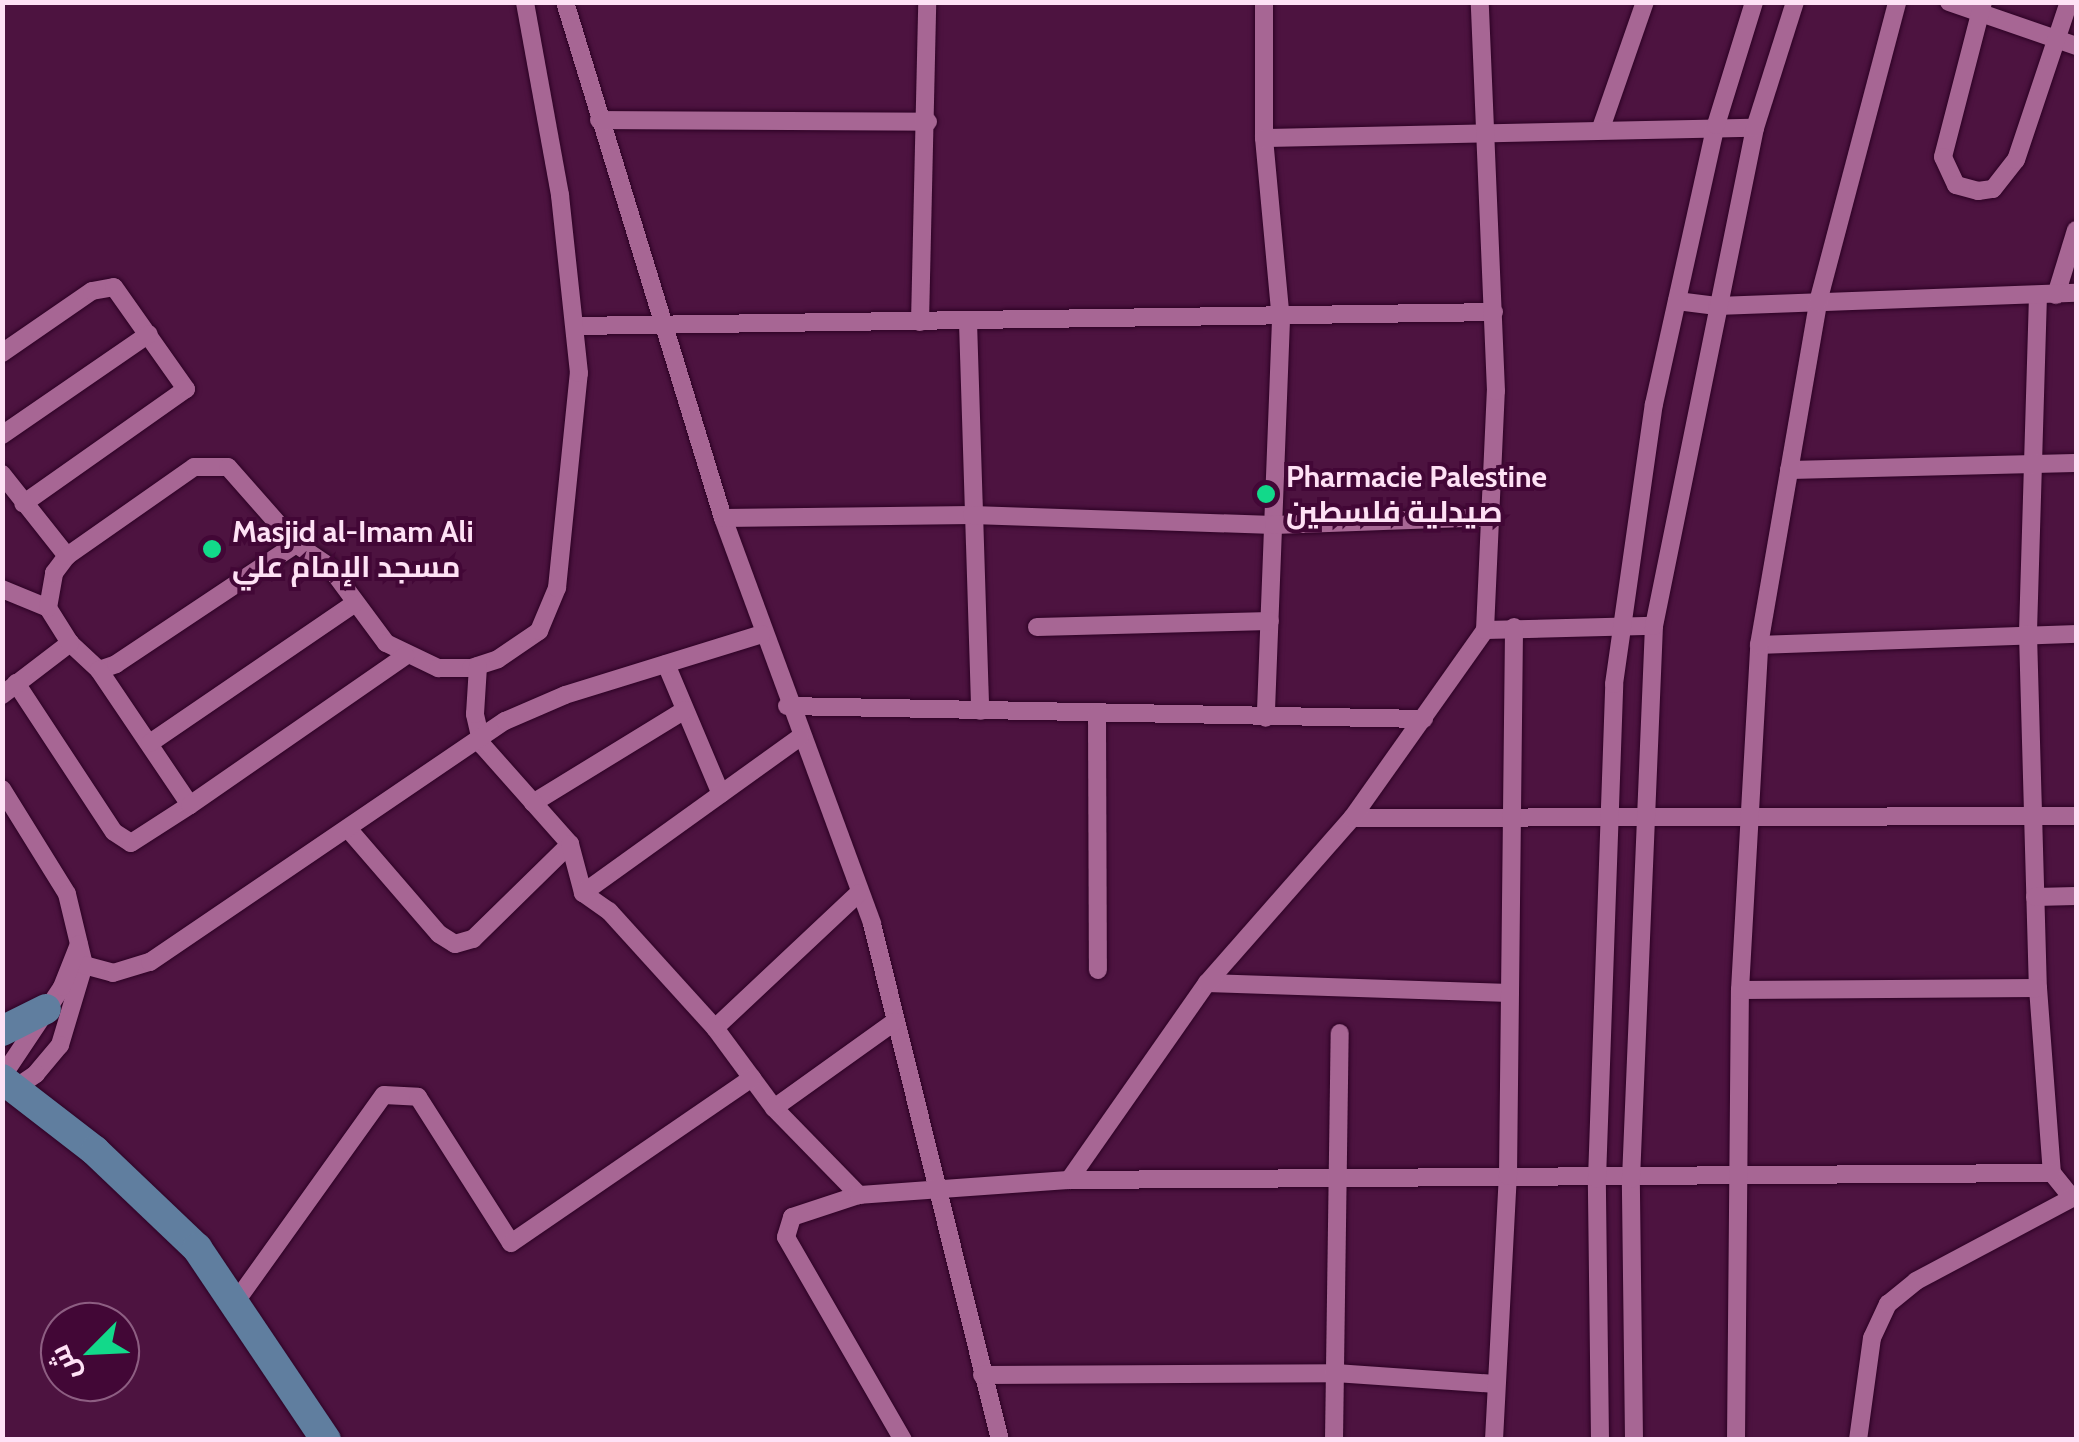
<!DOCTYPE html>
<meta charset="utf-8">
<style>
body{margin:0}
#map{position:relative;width:2079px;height:1442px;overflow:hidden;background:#4d1340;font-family:Cabin,Cairo,sans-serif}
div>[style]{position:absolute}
.roads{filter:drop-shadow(0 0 2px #2c0224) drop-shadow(0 0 2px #2c0224)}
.street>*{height:18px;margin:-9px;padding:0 9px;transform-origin:9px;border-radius:9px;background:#a76694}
.primary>*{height:30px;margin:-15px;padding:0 15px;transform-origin:15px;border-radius:15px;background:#607e9f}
.dots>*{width:28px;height:28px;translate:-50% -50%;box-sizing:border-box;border:5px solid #420736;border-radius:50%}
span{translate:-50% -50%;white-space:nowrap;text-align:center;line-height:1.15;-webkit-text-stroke:8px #420736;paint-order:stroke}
.poi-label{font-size:30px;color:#fee1f5;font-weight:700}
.left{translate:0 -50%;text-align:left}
.frame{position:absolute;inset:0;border:5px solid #fee1f5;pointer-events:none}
.north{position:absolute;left:40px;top:1302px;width:100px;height:100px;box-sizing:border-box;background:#420736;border:2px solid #8d5e82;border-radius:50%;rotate:246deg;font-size:28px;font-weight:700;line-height:40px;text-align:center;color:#fee1f5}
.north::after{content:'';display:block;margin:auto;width:35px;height:45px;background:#12d98a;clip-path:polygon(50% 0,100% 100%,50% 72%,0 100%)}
</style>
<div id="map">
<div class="roads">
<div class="street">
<div style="left:565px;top:2px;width:540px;rotate:72.98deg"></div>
<div style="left:723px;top:518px;width:432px;rotate:69.8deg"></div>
<div style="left:872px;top:924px;width:532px;rotate:76.07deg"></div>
<div style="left:1264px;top:2px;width:136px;rotate:90deg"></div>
<div style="left:1264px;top:138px;width:183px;rotate:84.7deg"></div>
<div style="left:1281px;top:320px;width:398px;rotate:92.2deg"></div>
<div style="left:1949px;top:2px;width:134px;rotate:19.1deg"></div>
<div style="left:1983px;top:2px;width:160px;rotate:104.5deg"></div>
<div style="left:1943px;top:157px;width:31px;rotate:65deg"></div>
<div style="left:1956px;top:185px;width:23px;rotate:15deg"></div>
<div style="left:1978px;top:191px;width:15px;rotate:-8deg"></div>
<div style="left:1993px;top:189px;width:37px;rotate:-52deg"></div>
<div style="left:2016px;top:160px;width:167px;rotate:-71.5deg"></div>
<div style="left:599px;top:120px;width:329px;rotate:0.3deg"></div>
<div style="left:1601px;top:128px;width:133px;rotate:-70.8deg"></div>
<div style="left:1264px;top:138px;width:491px;rotate:-1.2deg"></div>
<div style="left:2038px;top:295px;width:339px;rotate:91.7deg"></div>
<div style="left:2028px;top:634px;width:354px;rotate:88.4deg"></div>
<div style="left:2038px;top:988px;width:186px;rotate:85.7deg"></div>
<div style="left:2052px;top:1173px;width:32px;rotate:51deg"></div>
<div style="left:2056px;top:295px;width:68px;rotate:-72.9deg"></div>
<div style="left:1677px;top:301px;width:40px;rotate:7.1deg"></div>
<div style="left:1717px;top:306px;width:359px;rotate:-2.1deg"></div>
<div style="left:920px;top:322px;width:320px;rotate:-88.7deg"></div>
<div style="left:968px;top:322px;width:389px;rotate:88.2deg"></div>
<div style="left:575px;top:326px;width:919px;rotate:-0.87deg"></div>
<div style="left:2px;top:353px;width:109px;rotate:-34.6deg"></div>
<div style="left:92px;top:291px;width:22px;rotate:-10deg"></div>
<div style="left:114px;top:287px;width:125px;rotate:54.8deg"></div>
<div style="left:186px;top:389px;width:199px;rotate:144.8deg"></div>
<div style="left:2px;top:435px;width:178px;rotate:-34.5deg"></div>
<div style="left:1789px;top:470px;width:287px;rotate:-1.4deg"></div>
<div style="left:2px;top:474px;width:105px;rotate:51.6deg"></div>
<div style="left:723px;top:518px;width:249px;rotate:-0.7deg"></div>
<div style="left:972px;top:515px;width:302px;rotate:1.9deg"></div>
<div style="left:1274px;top:525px;width:219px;rotate:-2.1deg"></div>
<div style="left:2px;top:589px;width:50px;rotate:22.4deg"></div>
<div style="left:1037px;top:627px;width:233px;rotate:-1.5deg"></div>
<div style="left:1485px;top:630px;width:169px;rotate:-1.4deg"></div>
<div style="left:70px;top:643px;width:40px;rotate:43deg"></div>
<div style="left:99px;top:670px;width:18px;rotate:-19deg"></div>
<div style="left:116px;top:664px;width:216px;rotate:-33.7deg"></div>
<div style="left:296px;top:544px;width:40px;rotate:34deg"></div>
<div style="left:329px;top:566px;width:96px;rotate:53.5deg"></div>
<div style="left:386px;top:643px;width:58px;rotate:25.7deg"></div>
<div style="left:438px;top:668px;width:33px"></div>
<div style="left:471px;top:668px;width:28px;rotate:-18deg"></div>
<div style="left:498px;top:659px;width:50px;rotate:-34.3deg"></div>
<div style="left:539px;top:631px;width:47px;rotate:-67.3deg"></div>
<div style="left:557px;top:588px;width:216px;rotate:-84.2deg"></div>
<div style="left:579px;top:373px;width:179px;rotate:-96.1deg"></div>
<div style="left:560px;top:195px;width:196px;rotate:-100.3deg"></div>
<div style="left:1759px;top:645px;width:317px;rotate:-2deg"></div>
<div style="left:666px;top:664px;width:141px;rotate:67.1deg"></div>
<div style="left:16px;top:683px;width:178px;rotate:56.7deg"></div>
<div style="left:114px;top:832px;width:20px;rotate:33deg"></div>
<div style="left:131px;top:843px;width:70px;rotate:-32.8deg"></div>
<div style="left:190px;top:805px;width:163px;rotate:-124deg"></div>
<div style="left:2px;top:695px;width:86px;rotate:-37.4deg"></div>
<div style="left:70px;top:643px;width:41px;rotate:-122.2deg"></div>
<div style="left:48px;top:608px;width:36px;rotate:-80deg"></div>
<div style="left:54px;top:573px;width:21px;rotate:-53deg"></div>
<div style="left:67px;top:556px;width:155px;rotate:-35deg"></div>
<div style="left:194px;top:467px;width:34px"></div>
<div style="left:228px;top:467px;width:103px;rotate:48.6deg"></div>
<div style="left:787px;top:706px;width:637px;rotate:1.17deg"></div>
<div style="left:1097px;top:714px;width:256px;rotate:89.8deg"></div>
<div style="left:150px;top:743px;width:247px;rotate:-34.3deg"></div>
<div style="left:2px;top:789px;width:123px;rotate:58.2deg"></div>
<div style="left:67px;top:894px;width:73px;rotate:76.5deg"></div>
<div style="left:84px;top:965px;width:84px;rotate:106.7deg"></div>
<div style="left:60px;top:1045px;width:38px;rotate:130deg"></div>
<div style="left:36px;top:1074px;width:25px;rotate:146deg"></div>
<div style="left:533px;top:803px;width:178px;rotate:-31.5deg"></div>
<div style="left:190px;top:805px;width:262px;rotate:-34.7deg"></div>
<div style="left:1352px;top:818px;width:724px;rotate:-0.16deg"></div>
<div style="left:350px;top:831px;width:136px;rotate:49.2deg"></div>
<div style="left:439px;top:934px;width:19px;rotate:32deg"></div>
<div style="left:455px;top:944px;width:19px;rotate:-16deg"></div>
<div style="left:473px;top:939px;width:136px;rotate:-44.4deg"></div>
<div style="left:570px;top:844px;width:132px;rotate:-131.6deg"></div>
<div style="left:482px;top:745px;width:32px;rotate:-103deg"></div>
<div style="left:475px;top:714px;width:48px;rotate:-86.4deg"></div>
<div style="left:570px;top:844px;width:51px;rotate:75.1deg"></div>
<div style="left:583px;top:893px;width:32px;rotate:35deg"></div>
<div style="left:609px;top:911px;width:158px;rotate:47.8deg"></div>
<div style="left:715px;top:1028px;width:99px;rotate:53.6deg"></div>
<div style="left:774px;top:1108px;width:122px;rotate:45.7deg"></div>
<div style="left:583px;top:893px;width:267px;rotate:-35.7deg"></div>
<div style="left:2035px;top:897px;width:41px;rotate:-1.4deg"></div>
<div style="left:84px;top:965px;width:30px;rotate:15deg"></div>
<div style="left:113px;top:973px;width:39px;rotate:-17deg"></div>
<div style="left:150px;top:962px;width:429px;rotate:-34.2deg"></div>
<div style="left:505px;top:721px;width:65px;rotate:-23.4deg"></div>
<div style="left:565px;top:695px;width:206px;rotate:-17.2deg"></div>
<div style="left:1207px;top:983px;width:303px;rotate:1.9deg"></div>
<div style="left:1740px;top:990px;width:298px;rotate:-0.4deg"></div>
<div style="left:715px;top:1028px;width:197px;rotate:-43.2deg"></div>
<div style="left:2px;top:1077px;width:108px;rotate:-56.3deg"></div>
<div style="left:62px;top:987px;width:46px;rotate:-68.4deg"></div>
<div style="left:774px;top:1108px;width:148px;rotate:-35.6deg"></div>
<div style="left:1069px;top:1180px;width:241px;rotate:-55deg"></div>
<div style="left:1207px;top:983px;width:220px;rotate:-48.7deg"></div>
<div style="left:1352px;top:818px;width:230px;rotate:-54.7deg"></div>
<div style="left:1485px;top:630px;width:239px;rotate:-87.4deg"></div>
<div style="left:1496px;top:391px;width:389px;rotate:-92.4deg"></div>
<div style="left:237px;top:1300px;width:252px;rotate:-54.4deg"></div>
<div style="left:384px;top:1095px;width:34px;rotate:3deg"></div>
<div style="left:418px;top:1097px;width:173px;rotate:57.5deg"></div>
<div style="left:511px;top:1243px;width:292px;rotate:-34.4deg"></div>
<div style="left:982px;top:1375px;width:353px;rotate:-0.3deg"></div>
<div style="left:1335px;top:1373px;width:161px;rotate:3.9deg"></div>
<div style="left:903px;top:1440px;width:234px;rotate:-120deg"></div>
<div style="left:786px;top:1237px;width:21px;rotate:-73deg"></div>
<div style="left:792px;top:1217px;width:71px;rotate:-18.2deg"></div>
<div style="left:859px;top:1195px;width:211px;rotate:-4.1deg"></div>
<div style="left:1069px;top:1180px;width:983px;rotate:-0.41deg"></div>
<div style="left:1334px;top:1440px;width:407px;rotate:-89.2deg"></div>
<div style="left:1494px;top:1440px;width:264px;rotate:-87deg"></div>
<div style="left:1508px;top:1176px;width:549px;rotate:-89.37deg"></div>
<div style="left:1600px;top:1440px;width:261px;rotate:-90.7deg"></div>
<div style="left:1597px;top:1179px;width:495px;rotate:-88deg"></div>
<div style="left:1614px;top:684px;width:283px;rotate:-81.9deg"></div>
<div style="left:1654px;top:404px;width:286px;rotate:-77.5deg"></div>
<div style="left:1716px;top:125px;width:129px;rotate:-72.8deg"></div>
<div style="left:1634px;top:1440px;width:261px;rotate:-90.7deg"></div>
<div style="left:1631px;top:1179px;width:553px;rotate:-87.62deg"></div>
<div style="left:1654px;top:626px;width:508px;rotate:-78.54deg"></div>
<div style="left:1755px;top:128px;width:132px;rotate:-72.4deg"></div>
<div style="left:1736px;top:1440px;width:450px;rotate:-89.5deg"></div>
<div style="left:1740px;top:990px;width:346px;rotate:-86.8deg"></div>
<div style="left:1759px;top:645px;width:348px;rotate:-80.2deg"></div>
<div style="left:1818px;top:302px;width:310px;rotate:-75.2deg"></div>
<div style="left:1858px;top:1440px;width:103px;rotate:-82.2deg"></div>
<div style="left:1872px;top:1338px;width:38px;rotate:-65deg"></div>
<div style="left:1888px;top:1304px;width:36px;rotate:-39deg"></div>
<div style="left:1916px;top:1281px;width:181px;rotate:-28deg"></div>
</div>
<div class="primary">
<div style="left:2px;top:1031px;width:49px;rotate:-26.6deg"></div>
<div style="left:2px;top:1079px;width:118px;rotate:37.7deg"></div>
<div style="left:95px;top:1151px;width:141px;rotate:43.6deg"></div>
<div style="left:197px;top:1248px;width:231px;rotate:56.1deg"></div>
</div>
</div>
<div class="dots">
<div style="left:1266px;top:494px;background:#12d98a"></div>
<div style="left:212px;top:549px;background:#12d98a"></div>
</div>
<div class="poi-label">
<span class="left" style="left:1286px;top:494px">Pharmacie Palestine<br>صيدلية فلسطين</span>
<span class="left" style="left:232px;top:549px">Masjid al-Imam Ali<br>مسجد الإمام علي</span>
</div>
<div class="frame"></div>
<div class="north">ش</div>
</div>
